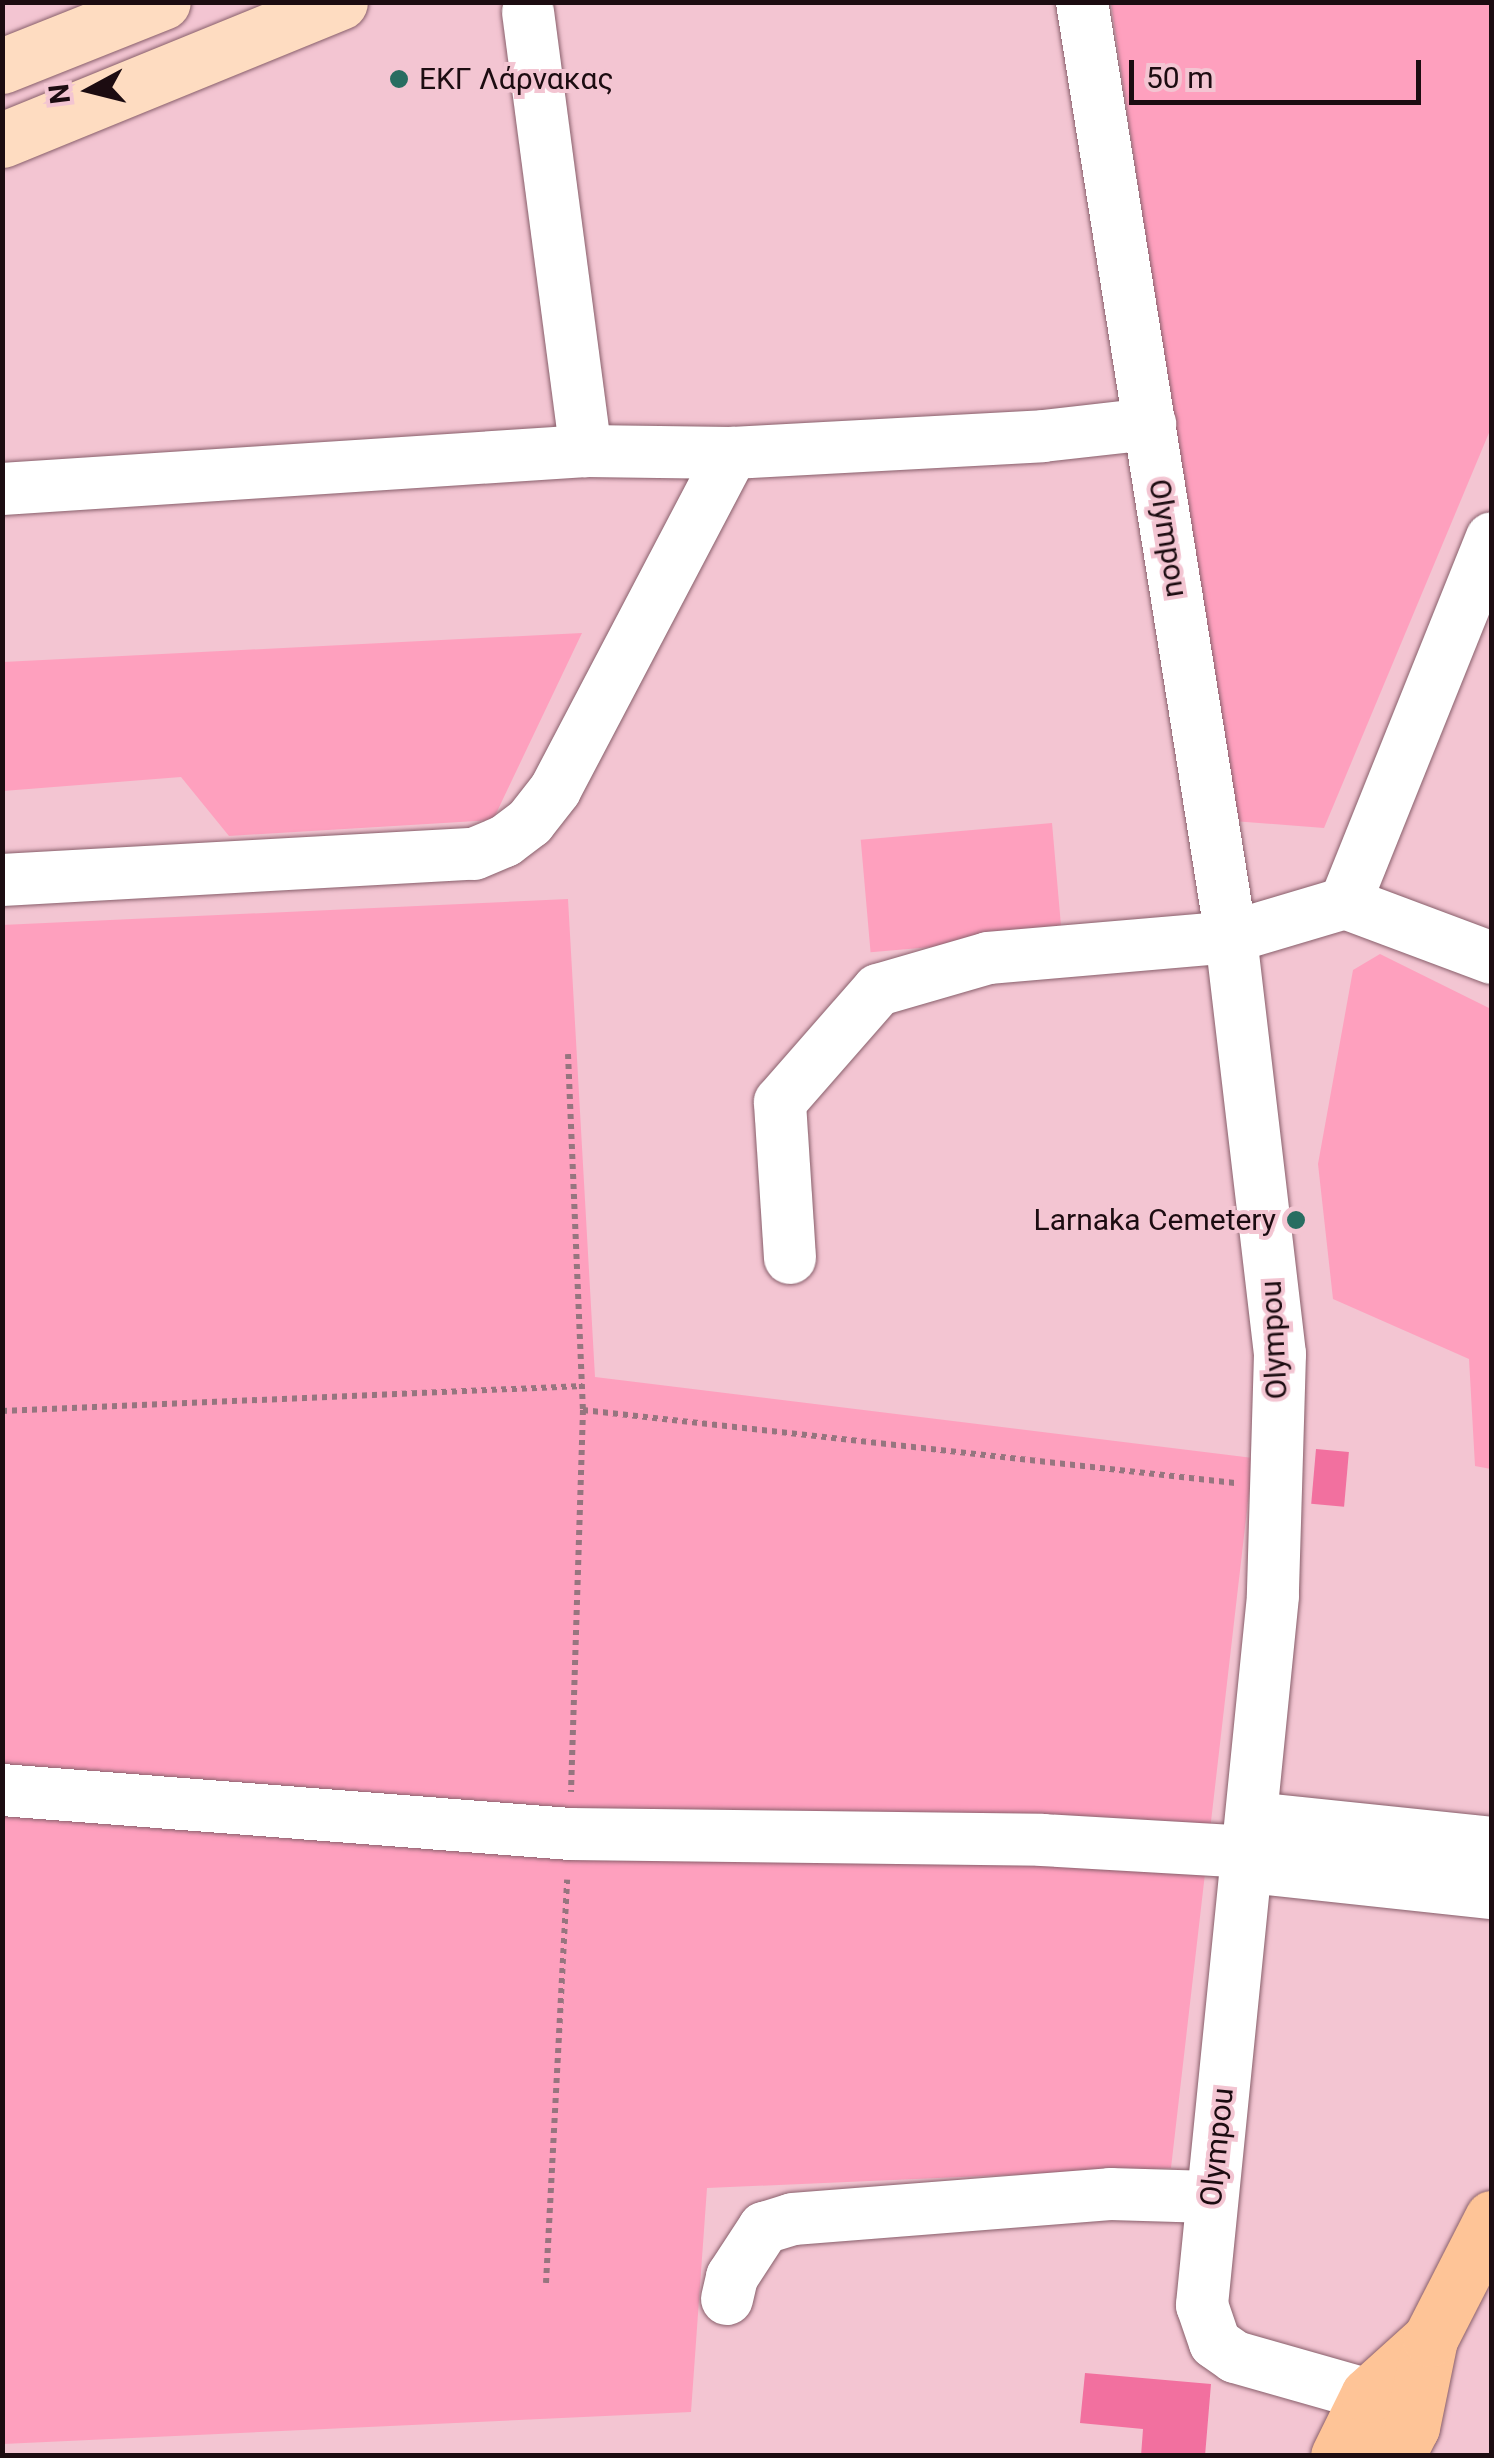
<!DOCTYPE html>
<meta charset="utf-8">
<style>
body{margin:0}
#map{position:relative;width:1494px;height:2458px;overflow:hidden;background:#f3c5d2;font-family:Roboto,sans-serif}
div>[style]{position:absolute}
.green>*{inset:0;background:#fea0be;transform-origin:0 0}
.building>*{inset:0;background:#f2709f;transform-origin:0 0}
.path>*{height:6px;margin-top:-3px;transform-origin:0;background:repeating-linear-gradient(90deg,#96757f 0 5px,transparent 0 10px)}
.roads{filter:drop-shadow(0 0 2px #885f6b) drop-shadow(0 0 2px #885f6b)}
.minor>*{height:52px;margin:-26px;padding:0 26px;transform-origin:26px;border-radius:26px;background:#fff}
.major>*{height:55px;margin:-27.5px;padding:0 27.5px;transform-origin:27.5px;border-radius:27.5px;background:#fedcc1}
.highway>*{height:55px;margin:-27.5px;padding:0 27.5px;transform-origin:27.5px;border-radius:27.5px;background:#fec497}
.dots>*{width:28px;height:28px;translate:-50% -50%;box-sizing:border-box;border:5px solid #f3c5d2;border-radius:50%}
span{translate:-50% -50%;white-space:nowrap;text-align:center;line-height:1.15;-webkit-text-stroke:8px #f3c5d2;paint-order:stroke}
.poi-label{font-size:30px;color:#1c0c11}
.left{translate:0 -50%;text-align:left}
.right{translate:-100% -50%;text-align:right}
.street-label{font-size:30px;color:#1c0c11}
.frame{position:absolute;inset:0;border:5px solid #1c0c11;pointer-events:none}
.north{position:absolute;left:40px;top:40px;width:100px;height:100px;-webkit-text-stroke:8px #f3c5d2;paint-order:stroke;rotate:263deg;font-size:28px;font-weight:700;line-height:40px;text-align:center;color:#1c0c11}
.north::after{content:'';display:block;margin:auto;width:35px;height:45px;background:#1c0c11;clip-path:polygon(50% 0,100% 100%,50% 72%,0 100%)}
.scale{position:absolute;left:1129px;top:60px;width:292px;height:45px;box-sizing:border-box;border:5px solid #1c0c11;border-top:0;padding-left:12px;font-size:30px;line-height:35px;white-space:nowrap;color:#1c0c11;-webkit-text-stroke:8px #f3c5d2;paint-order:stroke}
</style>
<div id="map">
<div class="green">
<div style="clip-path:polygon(1111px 3px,1491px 3px,1491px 428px,1324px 828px,1233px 821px)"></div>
<div style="clip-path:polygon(582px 633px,493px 820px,229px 836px,181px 777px,3px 791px,3px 662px)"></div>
<div style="left:1052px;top:823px;width:113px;height:192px;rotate:85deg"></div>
<div style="clip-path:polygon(568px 899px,595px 1377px,1253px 1458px,1171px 2168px,707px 2188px,691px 2412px,3px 2444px,2px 925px)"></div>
<div style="clip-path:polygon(1380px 954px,1491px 1009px,1491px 1469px,1475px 1466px,1469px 1359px,1333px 1299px,1318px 1164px,1353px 970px)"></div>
</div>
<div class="building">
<div style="left:1316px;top:1449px;width:33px;height:55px;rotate:5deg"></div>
<div style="clip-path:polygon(1085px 2373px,1211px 2384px,1205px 2456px,1141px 2456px,1143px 2429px,1080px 2423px)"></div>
</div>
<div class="path">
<div style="left:568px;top:1054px;width:356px;rotate:87.6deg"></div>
<div style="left:583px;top:1410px;width:382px;rotate:91.8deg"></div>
<div style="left:583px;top:1410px;width:656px;rotate:6.39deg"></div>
<div style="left:2px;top:1411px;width:581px;rotate:-2.47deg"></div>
<div style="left:546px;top:2283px;width:404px;rotate:-87deg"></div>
</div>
<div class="roads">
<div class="minor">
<div style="left:1082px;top:2px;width:947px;rotate:80.95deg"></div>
<div style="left:1231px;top:937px;width:420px;rotate:83.3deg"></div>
<div style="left:1280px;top:1354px;width:242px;rotate:91.7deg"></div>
<div style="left:1273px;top:1596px;width:713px;rotate:95.72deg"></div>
<div style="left:1202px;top:2305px;width:40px;rotate:71.1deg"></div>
<div style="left:1215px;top:2343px;width:24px;rotate:35deg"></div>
<div style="left:1235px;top:2357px;width:138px;rotate:15.9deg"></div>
<div style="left:528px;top:12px;width:443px;rotate:82.5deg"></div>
<div style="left:2px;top:489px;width:585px;rotate:-3.72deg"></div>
<div style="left:586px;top:451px;width:146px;rotate:0.8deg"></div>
<div style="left:732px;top:453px;width:311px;rotate:-3.1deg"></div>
<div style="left:1043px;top:436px;width:108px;rotate:-6.4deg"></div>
<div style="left:2px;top:880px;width:473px;rotate:-3.2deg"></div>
<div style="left:474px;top:854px;width:34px;rotate:-23deg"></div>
<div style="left:505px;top:841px;width:31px;rotate:-37deg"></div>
<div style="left:530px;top:822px;width:41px;rotate:-52deg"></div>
<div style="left:555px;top:790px;width:381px;rotate:-62.3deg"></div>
<div style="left:1345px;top:903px;width:157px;rotate:20.5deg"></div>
<div style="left:790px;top:1258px;width:156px;rotate:-93.7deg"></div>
<div style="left:780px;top:1102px;width:149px;rotate:-48.8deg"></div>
<div style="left:878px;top:990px;width:115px;rotate:-16.2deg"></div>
<div style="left:988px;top:958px;width:244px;rotate:-4.9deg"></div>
<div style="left:1231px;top:937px;width:119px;rotate:-16.6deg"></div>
<div style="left:1345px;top:903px;width:393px;rotate:-68.1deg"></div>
<div style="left:2px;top:1790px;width:570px;rotate:4.43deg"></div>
<div style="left:570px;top:1834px;width:472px;rotate:0.7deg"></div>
<div style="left:1042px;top:1840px;width:208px;rotate:3.3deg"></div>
<div style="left:1254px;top:1818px;width:239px;rotate:6deg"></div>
<div style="left:1248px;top:1867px;width:245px;rotate:6.1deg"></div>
<div style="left:727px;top:2299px;width:23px;rotate:-77deg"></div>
<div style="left:732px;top:2277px;width:59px;rotate:-56.9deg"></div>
<div style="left:764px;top:2228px;width:30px;rotate:-17deg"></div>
<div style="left:793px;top:2219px;width:318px;rotate:-4.5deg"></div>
<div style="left:1110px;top:2194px;width:101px;rotate:1.7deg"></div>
</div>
<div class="major">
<div style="left:2px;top:66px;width:173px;rotate:-21.7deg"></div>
<div style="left:2px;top:140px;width:365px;rotate:-22.2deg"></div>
</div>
<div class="highway">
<div style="left:1338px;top:2456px;width:68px;rotate:-63.8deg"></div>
<div style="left:1368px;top:2395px;width:84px;rotate:-42.1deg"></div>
<div style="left:1397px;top:2456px;width:33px;rotate:-63deg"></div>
<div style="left:1412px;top:2427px;width:90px;rotate:-78.4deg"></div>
<div style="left:1430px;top:2339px;width:136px;rotate:-62.9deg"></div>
</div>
</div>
<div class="dots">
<div style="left:399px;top:79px;background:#286d61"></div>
<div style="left:1296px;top:1220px;background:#286d61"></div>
</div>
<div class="poi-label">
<span class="left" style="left:419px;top:79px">ΕΚΓ Λάρνακας</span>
<span class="right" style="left:1276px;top:1220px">Larnaka Cemetery</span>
</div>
<div class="street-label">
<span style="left:1168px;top:538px;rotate:81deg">Olympou</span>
<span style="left:1274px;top:1340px;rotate:-93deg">Olympou</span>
<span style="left:1217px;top:2147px;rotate:-84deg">Olympou</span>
</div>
<div class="frame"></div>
<div class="north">N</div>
<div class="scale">50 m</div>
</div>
